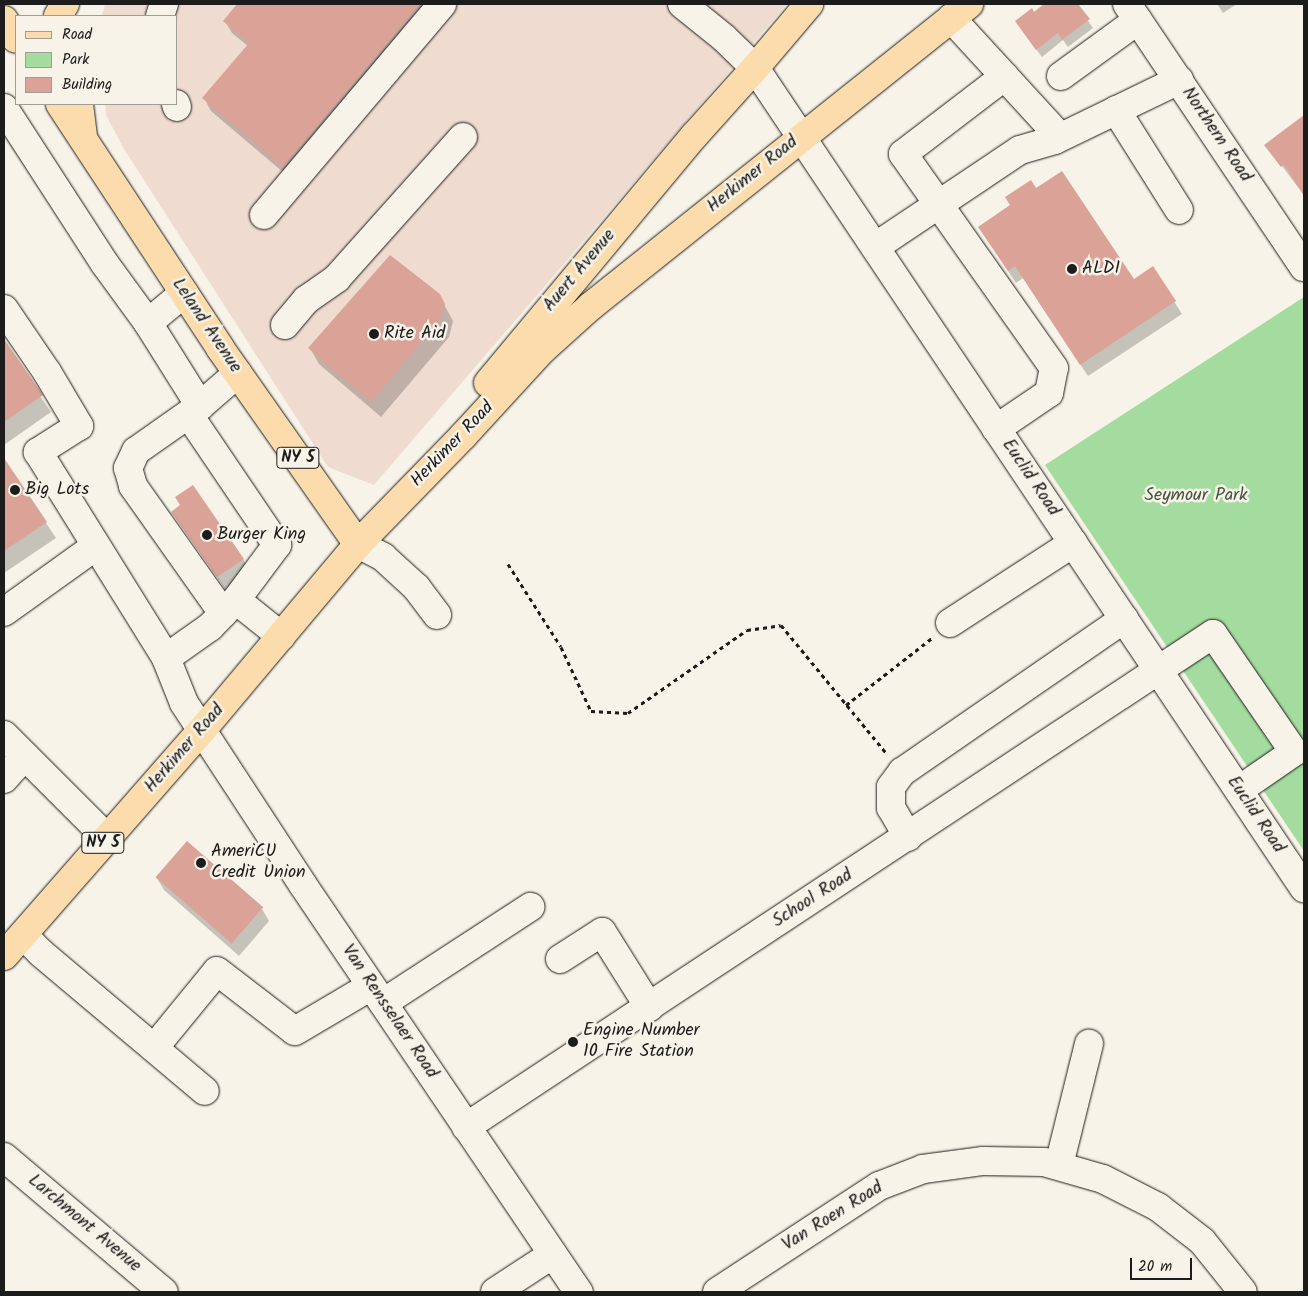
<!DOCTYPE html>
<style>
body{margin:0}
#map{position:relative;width:1308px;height:1296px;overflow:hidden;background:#f7f3e8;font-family:Kalam,sans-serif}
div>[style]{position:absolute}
.built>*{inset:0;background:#efdbd0}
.green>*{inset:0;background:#a4db9f}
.shadow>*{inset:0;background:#0003}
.building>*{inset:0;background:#dba297;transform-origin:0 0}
.path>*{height:3px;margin-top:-1.5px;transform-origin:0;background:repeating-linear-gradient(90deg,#1c1c1c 0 4px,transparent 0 8px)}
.roads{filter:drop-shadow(0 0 1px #1c1c1c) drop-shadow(0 0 1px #1c1c1c)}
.minor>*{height:28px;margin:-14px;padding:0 14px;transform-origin:14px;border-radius:14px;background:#f7f3e8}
.major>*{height:28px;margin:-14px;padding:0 14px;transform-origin:14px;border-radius:14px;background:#fcdcac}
.highway>*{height:28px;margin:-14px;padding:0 14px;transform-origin:14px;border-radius:14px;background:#fcdcac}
.dots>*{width:14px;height:14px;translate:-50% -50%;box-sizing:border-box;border:2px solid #f7f3e8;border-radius:50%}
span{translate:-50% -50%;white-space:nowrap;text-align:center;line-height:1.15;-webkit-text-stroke:5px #f7f3e8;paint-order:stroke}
.shield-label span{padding:1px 4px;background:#f7f3e8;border:1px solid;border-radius:4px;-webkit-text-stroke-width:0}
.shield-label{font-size:16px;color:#1c1c1c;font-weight:700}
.street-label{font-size:18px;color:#1c1c1c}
.poi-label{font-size:18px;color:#1c1c1c}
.left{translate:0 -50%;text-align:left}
.park-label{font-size:18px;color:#455543}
.frame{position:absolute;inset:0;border:5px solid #1c1c1c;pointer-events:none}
.legend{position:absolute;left:15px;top:15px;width:162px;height:90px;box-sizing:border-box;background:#f7f3e8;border:1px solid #9f9d96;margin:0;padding:6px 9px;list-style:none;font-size:15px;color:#1c1c1c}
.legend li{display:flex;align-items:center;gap:10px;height:25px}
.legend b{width:25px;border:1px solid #9f9d96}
.scale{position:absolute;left:1130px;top:1258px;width:62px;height:22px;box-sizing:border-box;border:2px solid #1c1c1c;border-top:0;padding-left:6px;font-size:15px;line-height:18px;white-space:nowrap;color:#1c1c1c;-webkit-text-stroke:4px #f7f3e8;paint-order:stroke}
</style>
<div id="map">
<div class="built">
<div style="clip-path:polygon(105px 4px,787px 4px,374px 485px,328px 467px,124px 149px,106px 115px,105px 104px,176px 104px,176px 16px,102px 16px)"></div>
</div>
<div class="green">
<div style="clip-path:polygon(1304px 297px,1304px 851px,1045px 465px)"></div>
</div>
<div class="shadow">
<div style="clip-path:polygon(239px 4px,437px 4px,290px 178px,211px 111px,204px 98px,248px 46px,232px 33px,225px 21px)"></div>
<div style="clip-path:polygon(1046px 4px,1076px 4px,1093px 28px,1068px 47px,1063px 40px,1042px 57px,1021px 29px,1034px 13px)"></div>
<div style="clip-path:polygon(1217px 4px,1237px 4px,1223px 13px)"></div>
<div style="clip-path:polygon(1304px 116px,1304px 195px,1266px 145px)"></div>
<div style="clip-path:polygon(1036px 190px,1133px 281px,1153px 268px,1182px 314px,1088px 376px,1023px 278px,1016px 283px,987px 239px)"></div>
<div style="clip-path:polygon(439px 295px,453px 321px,449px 337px,381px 417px,319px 364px,310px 348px)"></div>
<div style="clip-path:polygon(4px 343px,51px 412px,4px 445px)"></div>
<div style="clip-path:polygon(4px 460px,56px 538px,4px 573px)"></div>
<div style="clip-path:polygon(172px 512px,243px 559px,250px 572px,225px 589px)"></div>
<div style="clip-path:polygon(188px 843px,262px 909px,269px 921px,239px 956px,164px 890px,157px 878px)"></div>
</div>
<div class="building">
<div style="clip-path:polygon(237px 4px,420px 4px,283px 167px,202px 98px,249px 43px,223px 21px)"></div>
<div style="clip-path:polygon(1044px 4px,1078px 4px,1090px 19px,1062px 40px,1058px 33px,1036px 50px,1015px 21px,1032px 8px,1034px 12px)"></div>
<div style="clip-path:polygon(1304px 115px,1304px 196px,1284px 165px,1281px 167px,1264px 145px)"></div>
<div style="clip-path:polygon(1062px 171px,1134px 279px,1153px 266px,1176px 301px,1080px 365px,1015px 266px,1008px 271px,978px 227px,1010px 205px,1005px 197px,1031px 180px,1036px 188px)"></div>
<div style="clip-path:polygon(390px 255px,440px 294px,445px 304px,440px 320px,371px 402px,308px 348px)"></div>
<div style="clip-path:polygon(4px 339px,43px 395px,4px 422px)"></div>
<div style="clip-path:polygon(4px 458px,47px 522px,4px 551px)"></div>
<div style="clip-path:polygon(193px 485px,244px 559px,217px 577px,171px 512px,180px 505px,175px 497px)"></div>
<div style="left:187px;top:841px;width:101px;height:48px;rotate:41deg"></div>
</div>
<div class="path">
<div style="left:508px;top:564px;width:98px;rotate:57.4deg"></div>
<div style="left:561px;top:647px;width:71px;rotate:64.9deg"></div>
<div style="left:591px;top:711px;width:37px;rotate:3deg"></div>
<div style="left:628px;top:713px;width:145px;rotate:-34.9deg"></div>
<div style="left:747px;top:630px;width:34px;rotate:-8deg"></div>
<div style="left:781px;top:625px;width:167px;rotate:50.6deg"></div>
<div style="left:846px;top:705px;width:109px;rotate:-37.9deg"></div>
</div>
<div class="roads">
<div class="minor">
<div style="left:682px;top:4px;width:54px;rotate:39deg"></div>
<div style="left:724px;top:38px;width:43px;rotate:44.1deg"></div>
<div style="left:755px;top:68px;width:987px;rotate:56.2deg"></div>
<div style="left:1127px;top:4px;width:317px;rotate:56.1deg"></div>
<div style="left:160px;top:16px;width:13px;rotate:-72deg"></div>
<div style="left:951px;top:18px;width:161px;rotate:47.5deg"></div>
<div style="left:1061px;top:76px;width:95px;rotate:-36deg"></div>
<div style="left:176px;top:104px;width:3px;rotate:72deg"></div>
<div style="left:4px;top:108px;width:186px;rotate:57.1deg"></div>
<div style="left:105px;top:264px;width:73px;rotate:53.9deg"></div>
<div style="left:148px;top:323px;width:98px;rotate:57.9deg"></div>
<div style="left:200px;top:406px;width:50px;rotate:-41deg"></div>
<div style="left:1116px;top:110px;width:118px;rotate:57.8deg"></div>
<div style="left:264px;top:215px;width:276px;rotate:-49.8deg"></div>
<div style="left:875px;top:247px;width:174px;rotate:-33.8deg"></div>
<div style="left:1020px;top:150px;width:36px;rotate:-16deg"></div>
<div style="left:1055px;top:140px;width:138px;rotate:-25.8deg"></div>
<div style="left:4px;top:309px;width:76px;rotate:55.7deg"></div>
<div style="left:47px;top:372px;width:63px;rotate:59.3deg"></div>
<div style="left:79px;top:426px;width:49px;rotate:147.6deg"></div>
<div style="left:38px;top:452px;width:243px;rotate:58.1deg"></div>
<div style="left:166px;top:658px;width:48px;rotate:68.2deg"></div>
<div style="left:184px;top:703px;width:217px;rotate:56.8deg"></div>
<div style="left:303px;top:885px;width:492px;rotate:55.9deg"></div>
<div style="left:148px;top:323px;width:47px;rotate:-39.8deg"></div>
<div style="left:285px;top:325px;width:33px;rotate:-50deg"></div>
<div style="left:306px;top:300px;width:38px;rotate:-35deg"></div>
<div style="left:337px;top:278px;width:189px;rotate:-48.2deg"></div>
<div style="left:200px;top:406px;width:78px;rotate:144.9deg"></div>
<div style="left:136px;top:451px;width:19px;rotate:115deg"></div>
<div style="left:128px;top:468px;width:19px;rotate:74deg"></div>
<div style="left:133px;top:486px;width:156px;rotate:54.7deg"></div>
<div style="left:996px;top:429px;width:64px;rotate:-34.2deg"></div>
<div style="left:1049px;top:393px;width:25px;rotate:-79deg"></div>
<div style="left:1054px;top:368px;width:262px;rotate:-125.2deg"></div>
<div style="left:903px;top:154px;width:128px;rotate:-37.4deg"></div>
<div style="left:358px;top:544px;width:28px;rotate:27deg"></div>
<div style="left:383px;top:557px;width:45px;rotate:42.3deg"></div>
<div style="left:416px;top:587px;width:35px;rotate:53deg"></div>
<div style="left:236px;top:600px;width:58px;rotate:38.7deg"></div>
<div style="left:4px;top:612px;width:113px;rotate:-35.7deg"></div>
<div style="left:950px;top:623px;width:147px;rotate:-33deg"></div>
<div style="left:166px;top:658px;width:54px;rotate:-35.2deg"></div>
<div style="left:210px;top:627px;width:37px;rotate:-46deg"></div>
<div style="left:236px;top:600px;width:69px;rotate:-53.3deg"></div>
<div style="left:277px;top:545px;width:157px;rotate:-124.1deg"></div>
<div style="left:4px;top:735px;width:146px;rotate:45deg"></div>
<div style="left:4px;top:779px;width:31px;rotate:-48deg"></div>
<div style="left:908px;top:837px;width:34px;rotate:-120deg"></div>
<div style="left:891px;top:808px;width:21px;rotate:-90deg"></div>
<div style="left:891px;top:787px;width:19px;rotate:-54deg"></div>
<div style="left:902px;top:772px;width:270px;rotate:-34.6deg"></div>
<div style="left:23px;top:935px;width:25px;rotate:45deg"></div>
<div style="left:41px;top:953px;width:214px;rotate:40.1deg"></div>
<div style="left:560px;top:959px;width:50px;rotate:-32.7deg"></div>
<div style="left:602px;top:932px;width:89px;rotate:57.9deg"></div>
<div style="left:383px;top:1003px;width:176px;rotate:-33.1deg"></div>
<div style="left:154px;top:1048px;width:99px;rotate:-50.7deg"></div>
<div style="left:217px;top:971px;width:98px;rotate:37.6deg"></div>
<div style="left:295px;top:1031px;width:88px;rotate:-30.6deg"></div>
<div style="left:466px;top:1127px;width:895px;rotate:-33.42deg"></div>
<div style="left:1213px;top:634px;width:143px;rotate:55.5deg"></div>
<div style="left:1294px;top:752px;width:67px;rotate:145.4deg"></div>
<div style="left:4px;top:1157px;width:209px;rotate:40.2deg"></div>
<div style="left:1059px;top:1165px;width:125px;rotate:-76.1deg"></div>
<div style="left:495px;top:1292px;width:69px;rotate:-33.2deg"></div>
<div style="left:717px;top:1292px;width:194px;rotate:-33.2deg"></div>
<div style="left:879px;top:1186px;width:47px;rotate:-21.1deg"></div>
<div style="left:923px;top:1169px;width:61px;rotate:-7.6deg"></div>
<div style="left:983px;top:1161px;width:61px;rotate:0.9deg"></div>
<div style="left:1044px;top:1162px;width:61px;rotate:16.1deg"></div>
<div style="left:1103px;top:1179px;width:62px;rotate:27deg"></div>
<div style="left:1158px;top:1207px;width:56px;rotate:37.7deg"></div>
<div style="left:1202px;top:1241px;width:65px;rotate:51.2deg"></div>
</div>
<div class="major">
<div style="left:4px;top:20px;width:22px;rotate:58deg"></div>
<div style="left:60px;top:104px;width:292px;rotate:56.7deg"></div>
<div style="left:220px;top:348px;width:240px;rotate:54.9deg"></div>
<div style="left:488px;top:383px;width:322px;rotate:-50.2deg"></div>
<div style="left:694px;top:136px;width:91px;rotate:-48.1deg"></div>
<div style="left:755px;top:68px;width:84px;rotate:-49.8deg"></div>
<div style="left:4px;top:956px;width:300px;rotate:-48.8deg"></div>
<div style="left:202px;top:730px;width:243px;rotate:-50deg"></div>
<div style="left:358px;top:544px;width:151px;rotate:-45.8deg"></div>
<div style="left:463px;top:436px;width:117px;rotate:-47.4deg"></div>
<div style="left:542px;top:350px;width:66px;rotate:-41.9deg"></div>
<div style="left:591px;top:306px;width:484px;rotate:-38.6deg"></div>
</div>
<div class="highway">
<div style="left:58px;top:16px;width:14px;rotate:-60deg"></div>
<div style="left:79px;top:104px;width:35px;rotate:83deg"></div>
</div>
</div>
<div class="dots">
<div style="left:1072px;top:269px;background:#1c1c1c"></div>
<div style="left:374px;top:334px;background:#1c1c1c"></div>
<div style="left:15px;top:490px;background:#1c1c1c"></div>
<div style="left:207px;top:535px;background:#1c1c1c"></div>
<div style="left:201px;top:863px;background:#1c1c1c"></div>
<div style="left:573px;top:1042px;background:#1c1c1c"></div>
</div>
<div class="shield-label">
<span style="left:298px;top:458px">NY 5</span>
<span style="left:103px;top:843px">NY 5</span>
</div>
<div class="street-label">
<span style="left:1216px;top:135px;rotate:56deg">Northern Road</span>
<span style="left:753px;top:175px;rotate:-39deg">Herkimer Road</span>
<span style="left:580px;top:271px;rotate:-50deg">Auert Avenue</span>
<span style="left:206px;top:326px;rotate:56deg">Leland Avenue</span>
<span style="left:453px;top:445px;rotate:-46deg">Herkimer Road</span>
<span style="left:1030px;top:478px;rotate:56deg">Euclid Road</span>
<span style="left:185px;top:749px;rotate:-49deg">Herkimer Road</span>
<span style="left:1255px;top:815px;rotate:56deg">Euclid Road</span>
<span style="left:813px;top:899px;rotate:-33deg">School Road</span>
<span style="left:389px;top:1012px;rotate:56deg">Van Rensselaer Road</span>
<span style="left:833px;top:1217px;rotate:-32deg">Van Roen Road</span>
<span style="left:84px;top:1224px;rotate:40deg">Larchmont Avenue</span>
</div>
<div class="poi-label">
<span class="left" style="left:1082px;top:269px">ALDI</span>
<span class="left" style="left:384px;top:334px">Rite Aid</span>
<span class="left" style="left:25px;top:490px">Big Lots</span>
<span class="left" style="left:217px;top:535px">Burger King</span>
<span class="left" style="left:211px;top:863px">AmeriCU<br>Credit Union</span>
<span class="left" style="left:583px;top:1042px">Engine Number<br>10 Fire Station</span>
</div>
<div class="park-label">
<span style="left:1196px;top:496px">Seymour Park</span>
</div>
<div class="frame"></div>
<ul class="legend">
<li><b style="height:6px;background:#fcdcac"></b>Road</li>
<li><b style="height:14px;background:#a4db9f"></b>Park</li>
<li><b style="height:14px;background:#dba297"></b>Building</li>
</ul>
<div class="scale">20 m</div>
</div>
